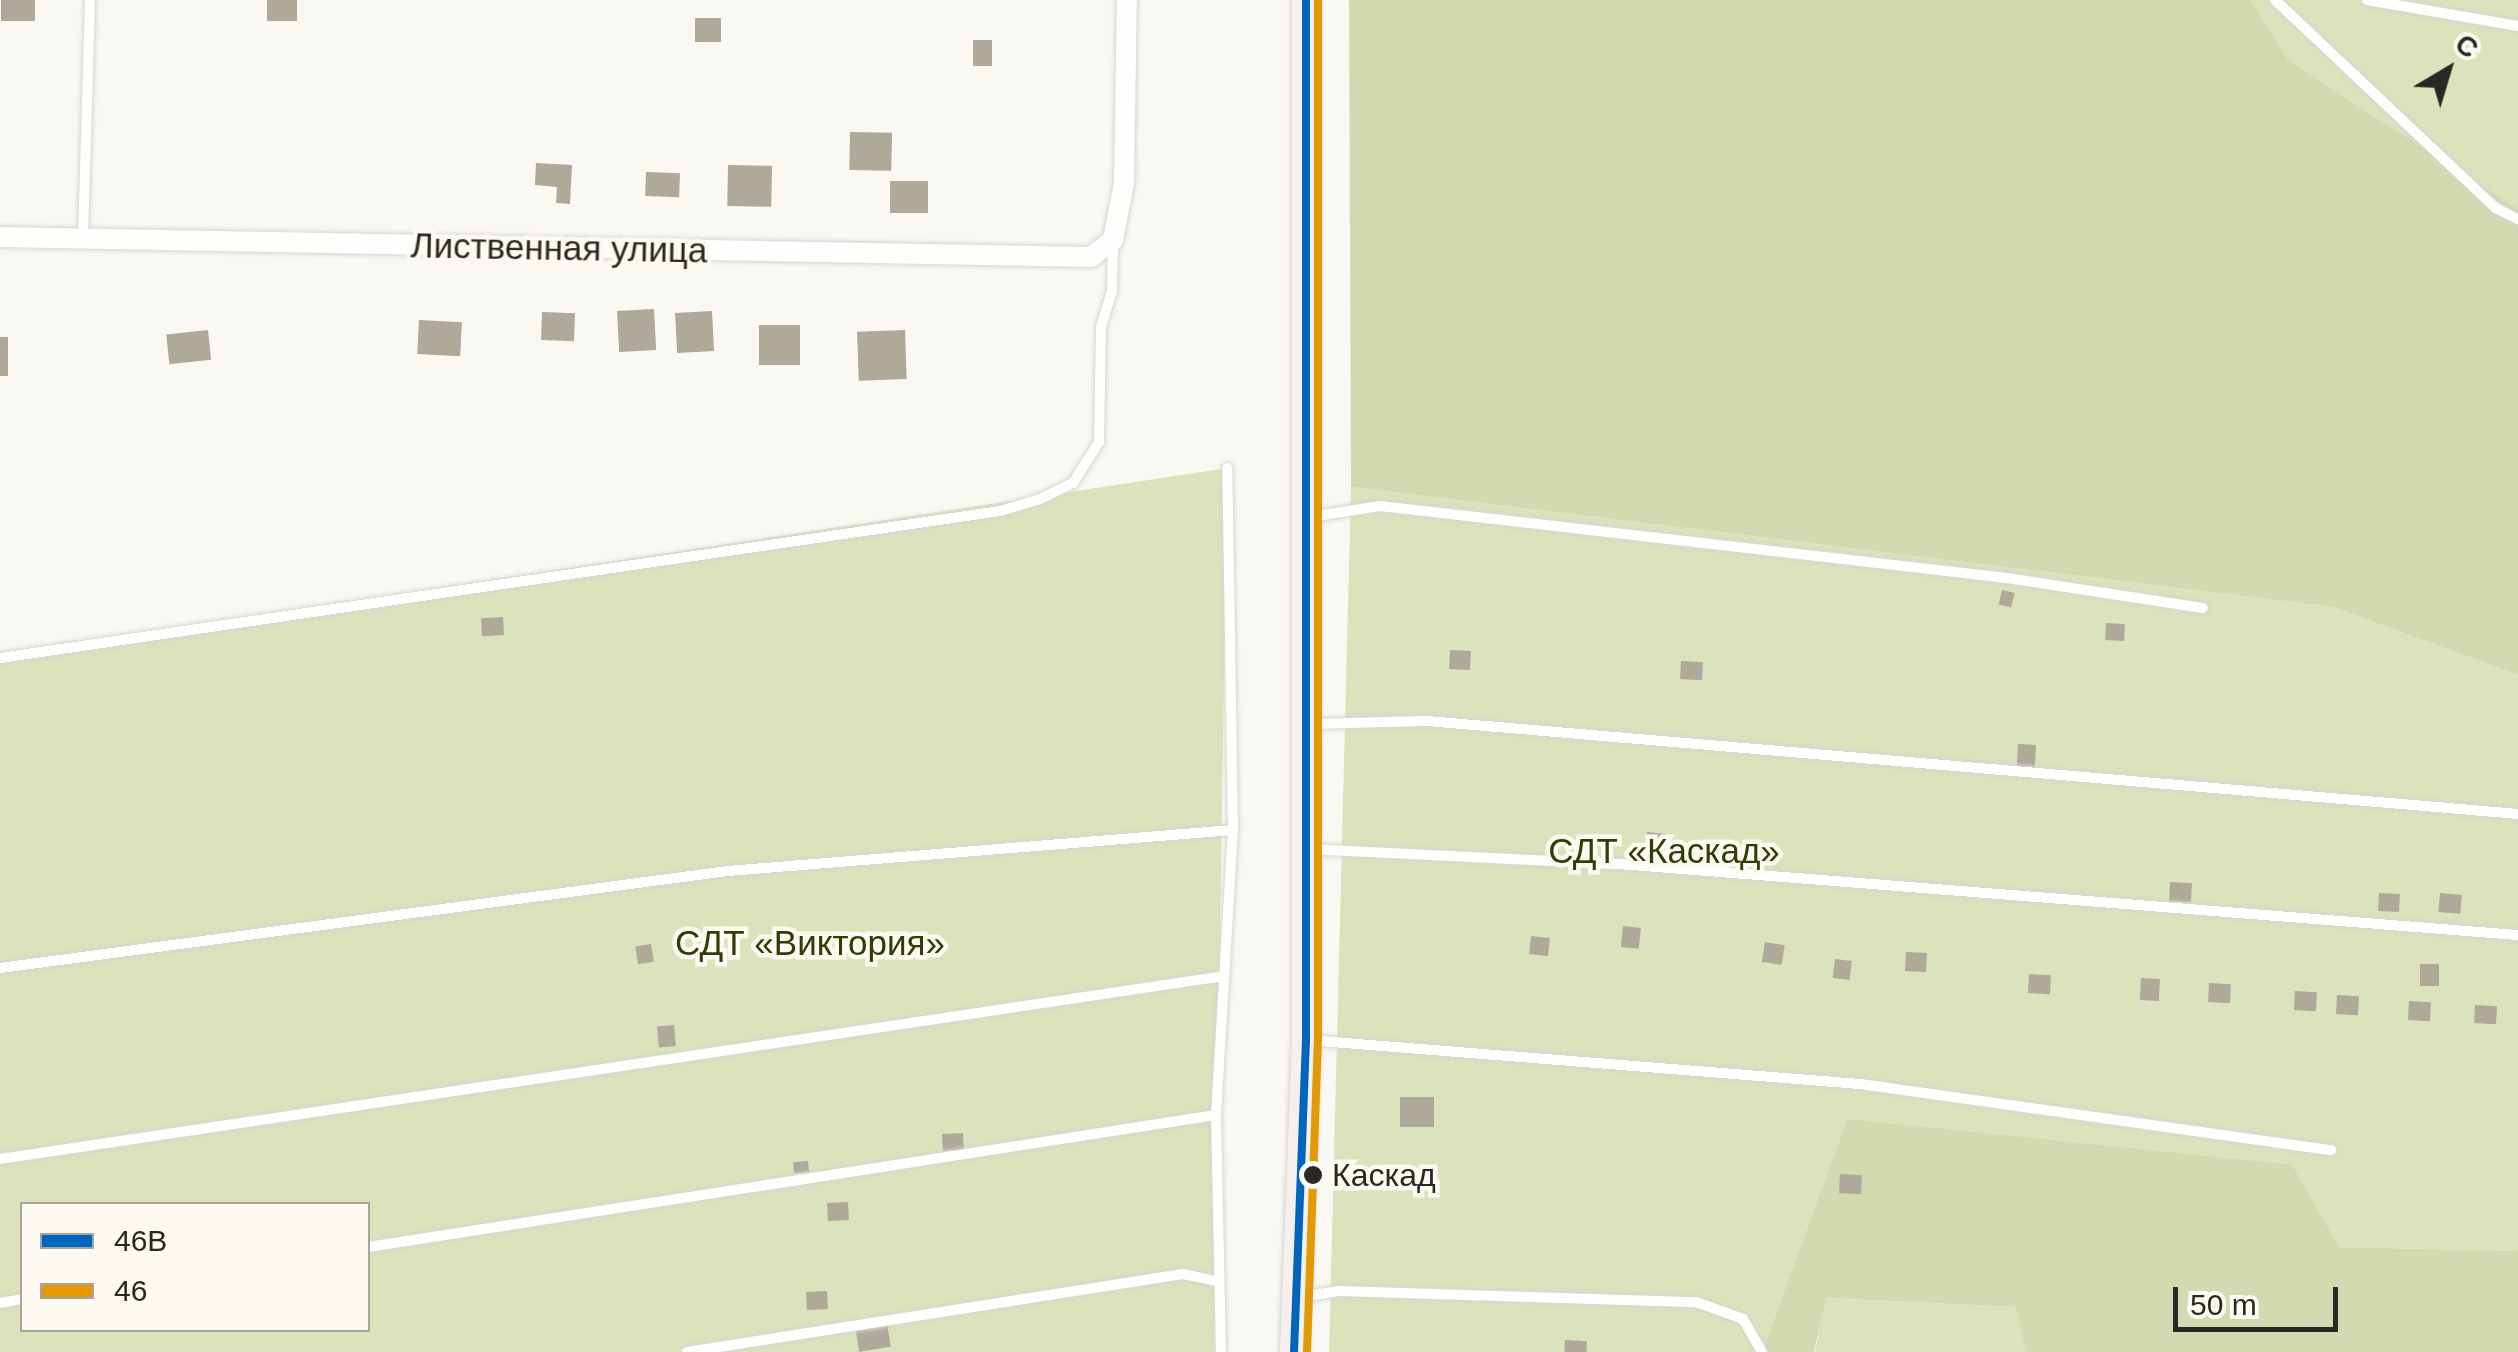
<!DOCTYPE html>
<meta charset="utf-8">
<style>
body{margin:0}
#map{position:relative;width:2518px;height:1352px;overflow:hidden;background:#f9f8f3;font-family:Arial,sans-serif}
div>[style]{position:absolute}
.green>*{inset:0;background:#dae3bc}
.forest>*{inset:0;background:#d1dab0}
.building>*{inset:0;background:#aea999;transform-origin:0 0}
.roads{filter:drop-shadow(0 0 2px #d6d5d1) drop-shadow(0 0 2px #d6d5d1)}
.lane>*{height:10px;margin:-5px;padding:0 5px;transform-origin:5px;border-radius:5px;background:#fefefd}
.street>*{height:20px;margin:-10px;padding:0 10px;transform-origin:10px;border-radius:10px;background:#fefefd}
.secondary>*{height:28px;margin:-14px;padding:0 14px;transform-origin:14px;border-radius:14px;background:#f5f0ef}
.bus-1>*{height:8px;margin:-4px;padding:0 4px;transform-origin:4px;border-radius:4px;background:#0065bd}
.bus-2>*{height:8px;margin:-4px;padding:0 4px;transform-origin:4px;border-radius:4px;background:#e29904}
.dots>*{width:28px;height:28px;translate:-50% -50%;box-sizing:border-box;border:5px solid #fcf9f0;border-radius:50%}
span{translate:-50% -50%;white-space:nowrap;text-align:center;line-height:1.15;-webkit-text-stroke:9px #fcf9f0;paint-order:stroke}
.bus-label{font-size:32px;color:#292824}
.left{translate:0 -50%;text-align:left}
.street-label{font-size:35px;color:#292824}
.park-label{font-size:35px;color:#323c04}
.legend{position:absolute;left:20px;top:1202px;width:350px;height:130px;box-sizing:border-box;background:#fcf9f0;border:2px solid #a8a59e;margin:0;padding:12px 18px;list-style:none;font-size:30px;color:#292824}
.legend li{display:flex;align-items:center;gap:20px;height:50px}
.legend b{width:50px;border:2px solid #a8a59e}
.north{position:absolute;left:2398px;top:20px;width:100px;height:100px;-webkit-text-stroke:8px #fcf9f0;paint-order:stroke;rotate:38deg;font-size:28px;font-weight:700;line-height:40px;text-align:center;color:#292824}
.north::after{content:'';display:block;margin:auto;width:35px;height:45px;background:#292824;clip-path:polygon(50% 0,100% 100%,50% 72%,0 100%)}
.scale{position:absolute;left:2173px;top:1287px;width:165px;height:45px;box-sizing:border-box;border:5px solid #292824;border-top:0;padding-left:12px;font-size:30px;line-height:35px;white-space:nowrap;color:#292824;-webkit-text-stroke:8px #fcf9f0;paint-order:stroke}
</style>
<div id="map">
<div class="green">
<div style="clip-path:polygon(2251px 0,2518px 0,2518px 209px,2289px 61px)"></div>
<div style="clip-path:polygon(evenodd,1227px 468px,1214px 1352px,0 1352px,0 655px,1227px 468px,22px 1204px,368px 1204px,368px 1330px,22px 1330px,22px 1204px)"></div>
<div style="clip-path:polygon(1351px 487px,2333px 607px,2518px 675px,2518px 1251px,2339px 1247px,1847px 1119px,1762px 1352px,1329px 1352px)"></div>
<div style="clip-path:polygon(1825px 1298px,2017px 1307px,2026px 1352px,1815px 1352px)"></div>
</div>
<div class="forest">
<div style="clip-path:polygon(1349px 0,2251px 0,2289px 61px,2518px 209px,2518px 675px,2333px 607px,1351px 487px)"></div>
<div style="clip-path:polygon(1847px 1119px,2292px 1165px,2339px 1247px,2518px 1251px,2518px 1352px,2026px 1352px,2016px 1307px,1826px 1298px,1814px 1352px,1762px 1352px)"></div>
</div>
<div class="building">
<div style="left:1px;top:0;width:34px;height:21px"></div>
<div style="left:267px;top:0;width:30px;height:21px"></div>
<div style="left:695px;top:18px;width:26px;height:24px"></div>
<div style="left:973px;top:40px;width:19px;height:26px"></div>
<div style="left:850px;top:132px;width:42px;height:38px;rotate:1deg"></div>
<div style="clip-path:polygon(536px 163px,572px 165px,570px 204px,556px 203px,557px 187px,535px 185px)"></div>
<div style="left:728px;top:165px;width:44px;height:41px;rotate:1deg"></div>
<div style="left:646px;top:172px;width:34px;height:24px;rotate:2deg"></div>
<div style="left:890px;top:181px;width:38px;height:32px"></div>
<div style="left:654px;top:309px;width:41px;height:37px;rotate:87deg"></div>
<div style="left:712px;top:311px;width:40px;height:37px;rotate:87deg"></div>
<div style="left:542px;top:312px;width:33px;height:28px;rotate:2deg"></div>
<div style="left:419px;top:320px;width:43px;height:34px;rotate:3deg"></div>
<div style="left:759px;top:325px;width:41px;height:40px"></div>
<div style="left:208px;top:330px;width:30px;height:42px;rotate:84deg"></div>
<div style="left:905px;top:330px;width:49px;height:48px;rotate:88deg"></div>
<div style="left:0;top:337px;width:8px;height:39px"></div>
<div style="left:2002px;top:590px;width:13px;height:15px;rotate:13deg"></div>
<div style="left:503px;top:617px;width:18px;height:22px;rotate:87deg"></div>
<div style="left:2106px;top:623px;width:19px;height:17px;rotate:3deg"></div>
<div style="left:1450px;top:650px;width:21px;height:19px;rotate:3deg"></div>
<div style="left:1681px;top:661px;width:22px;height:18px;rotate:3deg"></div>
<div style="left:2018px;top:744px;width:18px;height:22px;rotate:3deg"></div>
<div style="left:1647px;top:832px;width:19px;height:22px;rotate:6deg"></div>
<div style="left:2170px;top:882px;width:22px;height:19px;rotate:3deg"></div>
<div style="left:2379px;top:893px;width:21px;height:18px;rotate:3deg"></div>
<div style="left:2440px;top:893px;width:22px;height:19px;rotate:5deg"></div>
<div style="left:1623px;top:926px;width:18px;height:21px;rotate:6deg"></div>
<div style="left:1531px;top:936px;width:19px;height:18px;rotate:6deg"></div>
<div style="left:1765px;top:942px;width:20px;height:20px;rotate:9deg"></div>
<div style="left:651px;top:944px;width:18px;height:16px;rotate:81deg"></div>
<div style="left:1906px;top:952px;width:21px;height:19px;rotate:3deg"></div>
<div style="left:1835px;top:959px;width:17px;height:19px;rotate:7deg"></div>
<div style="left:2420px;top:964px;width:19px;height:22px"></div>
<div style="left:2029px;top:974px;width:22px;height:19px;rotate:3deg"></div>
<div style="left:2141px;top:978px;width:19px;height:22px;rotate:3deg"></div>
<div style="left:2209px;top:983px;width:22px;height:19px;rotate:3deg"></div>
<div style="left:2295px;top:991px;width:22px;height:19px;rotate:3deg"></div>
<div style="left:2337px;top:995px;width:22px;height:19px;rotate:3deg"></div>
<div style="left:2409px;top:1001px;width:22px;height:19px;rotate:3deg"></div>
<div style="left:2475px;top:1005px;width:22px;height:18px;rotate:3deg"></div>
<div style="left:674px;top:1025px;width:21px;height:17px;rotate:85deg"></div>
<div style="left:1400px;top:1097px;width:34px;height:30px"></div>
<div style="left:963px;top:1133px;width:17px;height:21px;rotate:87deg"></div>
<div style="left:808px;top:1161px;width:11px;height:15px;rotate:85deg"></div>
<div style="left:1840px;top:1174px;width:22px;height:19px;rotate:3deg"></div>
<div style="left:848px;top:1202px;width:18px;height:21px;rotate:87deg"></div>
<div style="left:827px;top:1291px;width:18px;height:21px;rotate:87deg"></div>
<div style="left:887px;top:1323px;width:24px;height:32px;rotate:81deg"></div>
<div style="left:1565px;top:1340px;width:22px;height:12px;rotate:3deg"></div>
</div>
<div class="roads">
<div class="lane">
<div style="left:2275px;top:0;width:303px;rotate:43.3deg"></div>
<div style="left:2496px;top:208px;width:25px;rotate:27deg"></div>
<div style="left:2367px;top:0;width:153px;rotate:9.8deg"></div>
<div style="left:83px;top:237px;width:237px;rotate:-88.3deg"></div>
<div style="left:1310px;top:517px;width:71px;rotate:-8.9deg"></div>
<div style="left:1380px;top:506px;width:631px;rotate:6.55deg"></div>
<div style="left:2007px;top:578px;width:198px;rotate:8.7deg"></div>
<div style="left:0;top:658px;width:1011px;rotate:-8.36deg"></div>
<div style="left:1000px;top:511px;width:42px;rotate:-16.7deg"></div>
<div style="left:1040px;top:499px;width:37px;rotate:-26deg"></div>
<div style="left:1073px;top:483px;width:49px;rotate:-57.6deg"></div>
<div style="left:1099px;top:442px;width:115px;rotate:-89deg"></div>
<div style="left:1101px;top:327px;width:37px;rotate:-73deg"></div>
<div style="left:1112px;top:292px;width:51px;rotate:-88.9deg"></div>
<div style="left:1309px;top:724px;width:118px;rotate:-1.5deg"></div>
<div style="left:1427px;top:721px;width:1095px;rotate:4.87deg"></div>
<div style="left:1307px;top:849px;width:312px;rotate:2.8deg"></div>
<div style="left:1619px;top:864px;width:902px;rotate:4.52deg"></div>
<div style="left:0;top:968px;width:734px;rotate:-7.59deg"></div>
<div style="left:728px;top:871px;width:507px;rotate:-4.64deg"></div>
<div style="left:1307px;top:1040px;width:555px;rotate:4.55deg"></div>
<div style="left:1860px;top:1084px;width:476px;rotate:8deg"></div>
<div style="left:0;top:1159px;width:1232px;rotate:-8.5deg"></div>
<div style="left:368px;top:1247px;width:858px;rotate:-8.85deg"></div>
<div style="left:1301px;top:1297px;width:38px;rotate:-9deg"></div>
<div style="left:1339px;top:1291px;width:357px;rotate:1.8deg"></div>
<div style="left:1696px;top:1302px;width:50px;rotate:19.9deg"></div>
<div style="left:1743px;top:1319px;width:38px;rotate:60deg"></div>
<div style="left:0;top:1303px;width:22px;rotate:-10deg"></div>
<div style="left:687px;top:1352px;width:502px;rotate:-8.94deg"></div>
<div style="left:1183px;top:1274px;width:33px;rotate:12deg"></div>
<div style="left:1221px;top:1352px;width:237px;rotate:-91.2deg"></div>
<div style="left:1216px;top:1115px;width:286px;rotate:-86.6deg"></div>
<div style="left:1233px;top:830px;width:362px;rotate:-90.9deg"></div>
</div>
<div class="street">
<div style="left:0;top:237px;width:1091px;rotate:1.05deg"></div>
<div style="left:1091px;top:257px;width:28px;rotate:-38deg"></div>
<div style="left:1113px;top:240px;width:58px;rotate:-79.1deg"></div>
<div style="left:1124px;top:183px;width:183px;rotate:-89.1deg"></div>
</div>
<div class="secondary">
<div style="left:1294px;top:1352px;width:312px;rotate:-87.8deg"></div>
<div style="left:1306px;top:1040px;width:1040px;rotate:-90deg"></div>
</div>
</div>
<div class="bus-1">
<div style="left:1294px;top:1352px;width:312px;rotate:-87.8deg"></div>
<div style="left:1306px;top:1040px;width:1040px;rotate:-90deg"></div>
</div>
<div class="bus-2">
<div style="left:1307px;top:1352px;width:312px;rotate:-88deg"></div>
<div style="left:1318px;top:1040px;width:1040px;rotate:-90deg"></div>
</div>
<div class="dots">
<div style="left:1313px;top:1175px;background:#292824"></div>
</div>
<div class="bus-label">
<span class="left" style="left:1332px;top:1175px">Каскад</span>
</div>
<div class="street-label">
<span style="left:559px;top:248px;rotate:1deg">Лиственная улица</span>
</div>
<div class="park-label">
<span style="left:1664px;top:851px">СДТ «Каскад»</span>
<span style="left:810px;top:943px">СДТ «Виктория»</span>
</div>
<ul class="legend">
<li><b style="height:12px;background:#0065bd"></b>46В</li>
<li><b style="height:12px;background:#e29904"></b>46</li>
</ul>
<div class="north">С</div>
<div class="scale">50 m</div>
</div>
